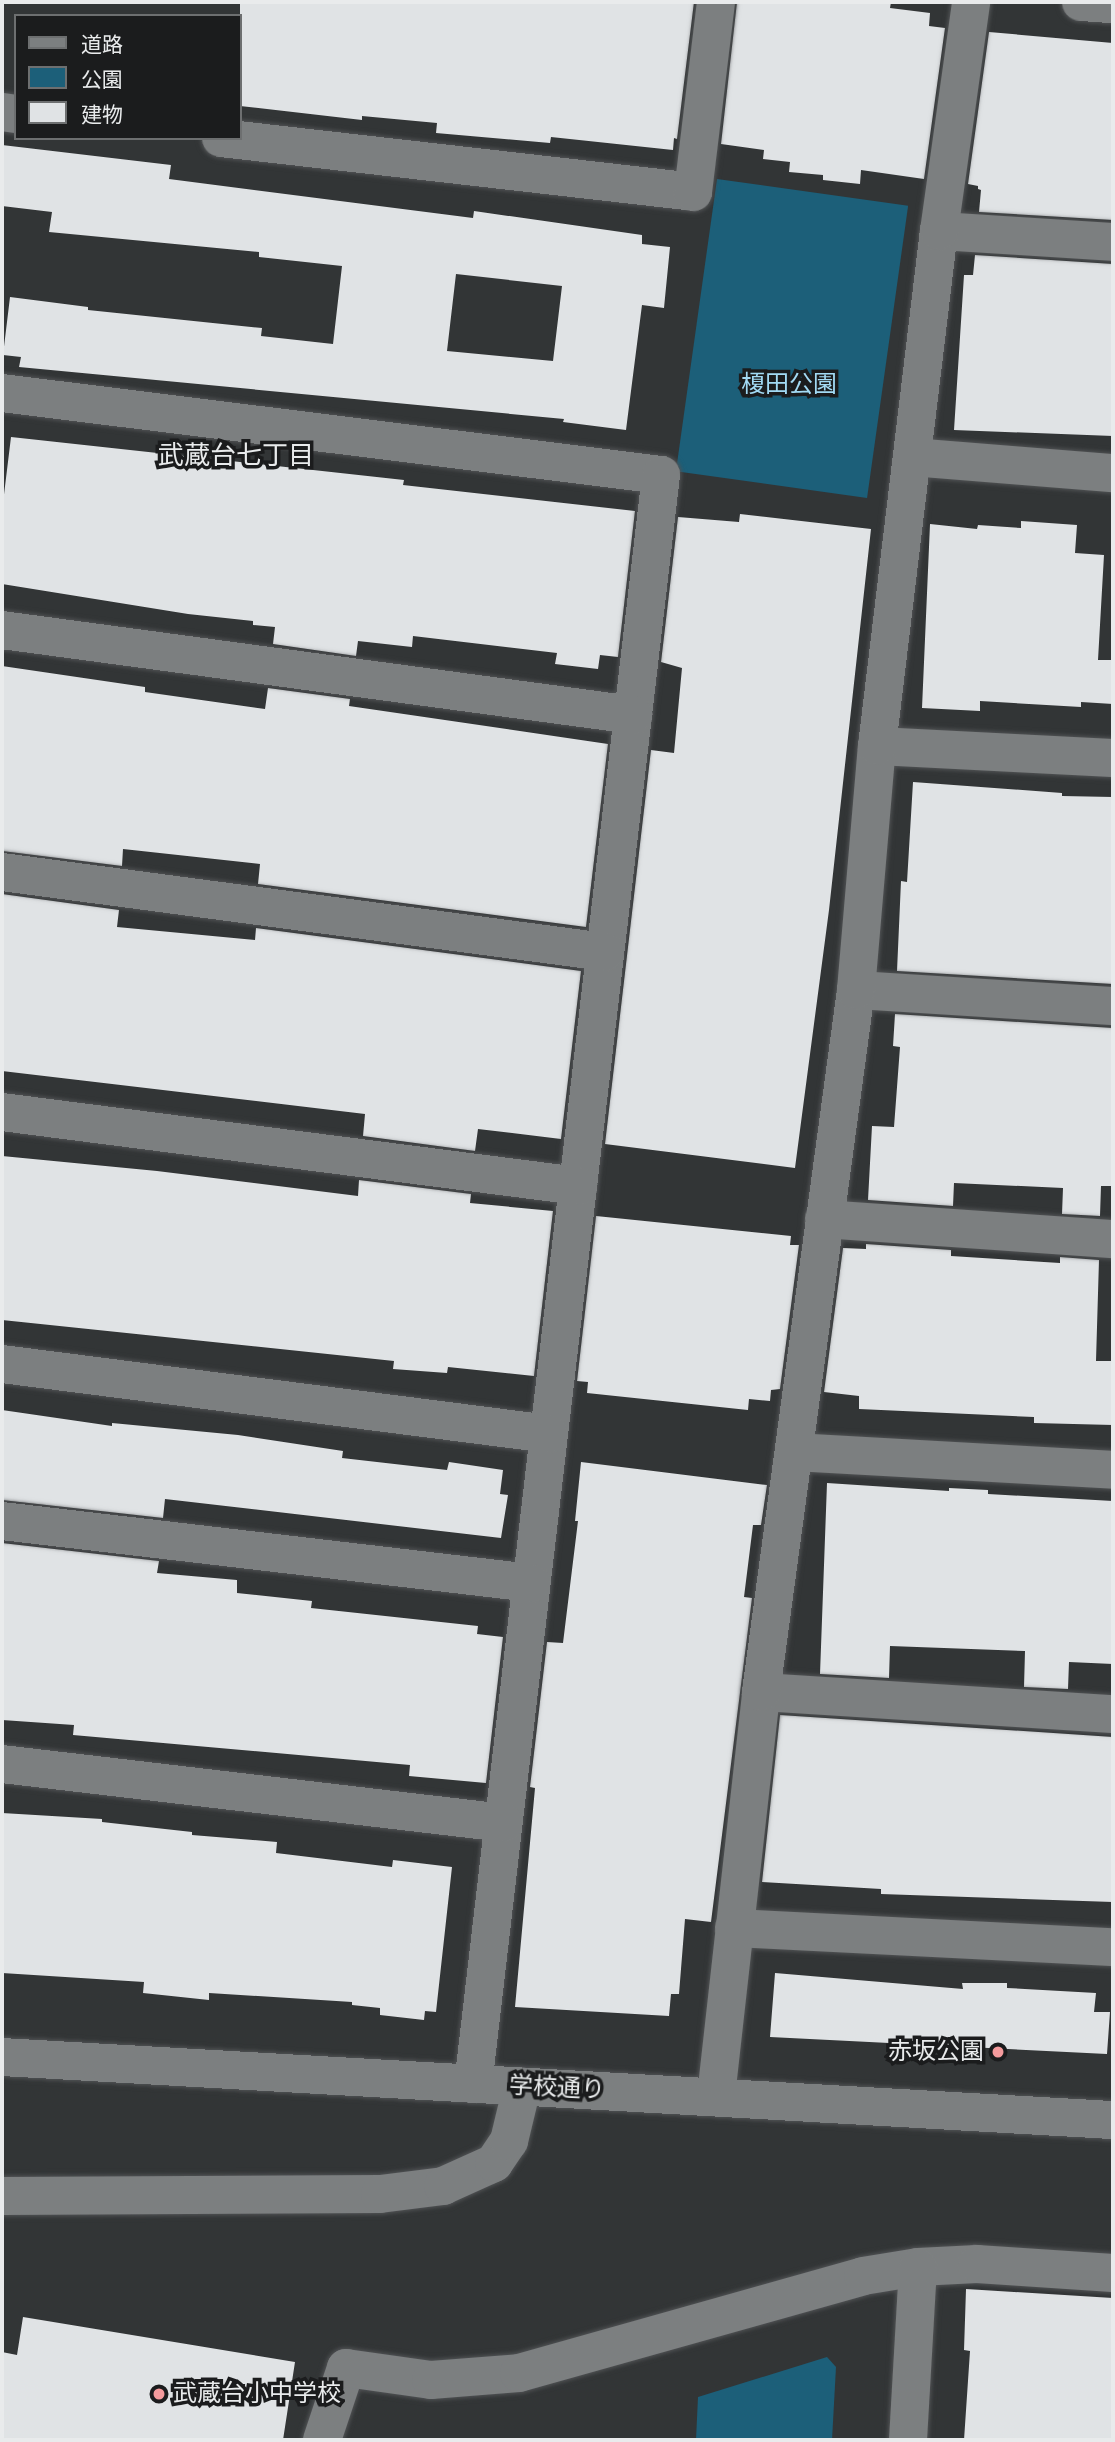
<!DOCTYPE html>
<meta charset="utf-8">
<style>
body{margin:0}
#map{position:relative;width:1115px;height:2442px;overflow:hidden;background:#323536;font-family:"Roboto Condensed","Noto Sans JP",sans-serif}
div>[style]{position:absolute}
.green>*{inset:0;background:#1c5f79;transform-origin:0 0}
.building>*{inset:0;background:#e0e3e5}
.roads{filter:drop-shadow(0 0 2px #505254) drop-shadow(0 0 2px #505254)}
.minor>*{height:38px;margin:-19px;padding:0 19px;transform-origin:19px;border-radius:19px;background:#7c7f80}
.tertiary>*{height:38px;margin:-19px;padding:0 19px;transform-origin:19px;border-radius:19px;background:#7c7f80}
.dots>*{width:19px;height:19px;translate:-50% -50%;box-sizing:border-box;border:4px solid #1b1c1d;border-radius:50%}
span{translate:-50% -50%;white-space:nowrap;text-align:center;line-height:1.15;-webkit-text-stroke:7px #1b1c1d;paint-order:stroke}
.park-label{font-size:24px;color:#a2daf4}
.poi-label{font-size:24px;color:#e9ebec}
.right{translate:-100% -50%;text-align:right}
.left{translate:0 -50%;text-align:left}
.street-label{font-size:24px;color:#e9ebec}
.neighbourhood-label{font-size:26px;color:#e9ebec}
.frame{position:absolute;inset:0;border:4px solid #e9ebec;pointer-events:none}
.legend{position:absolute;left:14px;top:14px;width:228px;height:126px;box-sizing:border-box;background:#1b1c1d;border:2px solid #6d6f70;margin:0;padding:9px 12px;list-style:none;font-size:21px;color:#e9ebec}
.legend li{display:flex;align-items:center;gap:14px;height:35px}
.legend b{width:35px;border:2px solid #6d6f70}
</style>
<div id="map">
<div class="green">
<div style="left:717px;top:179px;width:193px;height:295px;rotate:8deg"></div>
<div style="clip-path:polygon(827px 2357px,836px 2367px,832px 2440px,696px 2440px,698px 2397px)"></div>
</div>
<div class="building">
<div style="clip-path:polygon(240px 2px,694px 2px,677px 139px,674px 138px,673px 150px,551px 137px,550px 143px,436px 133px,437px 123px,362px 116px,362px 120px,240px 106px)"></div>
<div style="clip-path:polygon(737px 2px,891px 2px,890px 8px,930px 13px,929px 26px,945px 28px,924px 179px,861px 170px,860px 184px,823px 180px,823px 175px,789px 172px,790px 162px,763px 159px,764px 150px,721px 144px)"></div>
<div style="clip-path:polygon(989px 32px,1113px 43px,1113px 220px,979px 212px,981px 190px,978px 189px,978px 186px,968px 184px)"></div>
<div style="clip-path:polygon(evenodd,2px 145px,171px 165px,169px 179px,473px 218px,474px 211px,642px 235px,642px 244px,670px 247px,664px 308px,642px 305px,626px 430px,563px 422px,564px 419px,19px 367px,21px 357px,3px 355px,10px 297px,88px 307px,88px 310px,262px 328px,261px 336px,333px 344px,342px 266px,259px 257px,259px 252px,49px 232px,52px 212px,2px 206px,2px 145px,456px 274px,562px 286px,553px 361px,447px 351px,456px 274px)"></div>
<div style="clip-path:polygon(975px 255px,1113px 264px,1113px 436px,954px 430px,964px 275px,973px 275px)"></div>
<div style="clip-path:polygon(11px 437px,404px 480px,403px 485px,635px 511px,618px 657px,600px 655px,598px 669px,555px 664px,557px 653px,413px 636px,412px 647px,358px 641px,356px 656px,273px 644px,275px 627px,253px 625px,253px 621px,188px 614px,2px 584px,2px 511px)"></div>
<div style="clip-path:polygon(740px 514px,871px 529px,829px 910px,795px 1168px,605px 1144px,651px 750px,674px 753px,682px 668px,661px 662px,678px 517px,739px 522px)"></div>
<div style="clip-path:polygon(1021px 521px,1077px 525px,1075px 553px,1104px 555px,1098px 660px,1113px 660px,1113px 704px,1081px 702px,1081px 707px,980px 701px,980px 711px,922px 708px,930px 524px,977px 529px,978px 525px,1021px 528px)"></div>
<div style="clip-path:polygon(2px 666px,145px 687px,145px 692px,265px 709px,268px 688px,350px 699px,349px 706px,608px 744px,586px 927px,258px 884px,260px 864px,123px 849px,122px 866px,2px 851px)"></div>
<div style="clip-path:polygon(913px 782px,1062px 793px,1062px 796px,1113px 797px,1113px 984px,897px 971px,901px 881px,907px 882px)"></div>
<div style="clip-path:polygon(2px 894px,119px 910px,117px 927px,255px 940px,256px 928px,581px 971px,561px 1139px,478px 1129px,475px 1151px,363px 1136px,365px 1114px,2px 1071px)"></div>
<div style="clip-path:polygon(895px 1014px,1113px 1028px,1113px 1186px,1101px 1186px,1100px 1216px,1062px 1214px,1063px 1188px,954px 1183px,953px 1206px,868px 1200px,872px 1126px,894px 1127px,900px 1047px,893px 1046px)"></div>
<div style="clip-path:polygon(2px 1156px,157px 1171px,358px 1196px,359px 1180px,471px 1194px,470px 1203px,553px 1211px,534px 1376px,448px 1367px,447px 1373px,393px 1369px,394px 1361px,2px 1320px)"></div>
<div style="clip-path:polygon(596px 1216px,791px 1236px,790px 1245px,799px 1245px,780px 1389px,771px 1390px,770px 1401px,749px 1399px,748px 1410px,587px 1393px,588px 1382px,577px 1381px)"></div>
<div style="clip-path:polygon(866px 1244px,951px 1250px,951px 1256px,1060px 1263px,1060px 1257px,1099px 1260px,1096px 1361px,1113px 1361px,1113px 1425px,1034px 1423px,1034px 1417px,859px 1409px,859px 1396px,824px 1392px,843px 1248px,866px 1249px)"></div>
<div style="clip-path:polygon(2px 1410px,112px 1426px,112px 1423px,238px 1435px,343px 1451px,342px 1458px,447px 1470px,449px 1462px,503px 1470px,500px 1494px,508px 1495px,501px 1538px,165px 1499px,163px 1518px,2px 1500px)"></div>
<div style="clip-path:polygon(581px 1462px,767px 1485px,761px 1525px,753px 1525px,744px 1597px,752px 1598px,711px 1922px,685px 1919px,679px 1994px,671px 1994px,669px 2016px,515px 2007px,535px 1788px,530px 1787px,547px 1642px,563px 1643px,578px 1521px,575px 1521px)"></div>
<div style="clip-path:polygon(827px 1483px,949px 1491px,949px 1488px,988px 1490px,988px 1494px,1113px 1501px,1113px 1664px,1069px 1662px,1068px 1689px,1024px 1687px,1025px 1651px,890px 1646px,889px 1678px,820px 1674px)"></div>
<div style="clip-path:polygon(2px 1543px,159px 1561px,157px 1573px,237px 1580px,237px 1593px,312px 1601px,311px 1608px,478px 1626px,477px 1634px,503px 1637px,486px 1783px,409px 1776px,410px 1765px,73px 1735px,74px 1725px,2px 1720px)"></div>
<div style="clip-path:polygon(780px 1715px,1113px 1737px,1113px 1902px,881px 1894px,881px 1889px,762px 1882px)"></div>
<div style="clip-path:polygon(2px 1813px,102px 1819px,102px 1822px,192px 1832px,192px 1835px,277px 1842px,276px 1853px,392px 1867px,393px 1860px,452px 1867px,436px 2012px,425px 2011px,424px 2020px,380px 2015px,380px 2008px,352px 2005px,352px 2002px,209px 1993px,209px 2000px,143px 1993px,144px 1982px,2px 1973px)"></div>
<div style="clip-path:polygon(775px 1973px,963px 1989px,962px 1983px,1007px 1983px,1007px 1988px,1096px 1993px,1094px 2012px,1110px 2012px,1107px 2054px,770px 2037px)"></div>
<div style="clip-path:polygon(966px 2289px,1113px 2298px,1113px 2440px,964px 2440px,970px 2351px,964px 2350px)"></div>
<div style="clip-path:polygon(23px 2317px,295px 2362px,283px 2440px,2px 2440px,2px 2352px,17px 2355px)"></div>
</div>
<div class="roads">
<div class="minor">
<div style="left:1081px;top:2px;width:32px;rotate:4deg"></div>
<div style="left:2px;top:112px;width:14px;rotate:8deg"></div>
<div style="left:221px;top:138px;width:475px;rotate:6.5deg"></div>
<div style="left:693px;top:192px;width:191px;rotate:-83.1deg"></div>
<div style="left:939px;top:231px;width:174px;rotate:3.6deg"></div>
<div style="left:2px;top:393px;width:664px;rotate:7.09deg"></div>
<div style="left:661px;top:475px;width:1620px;rotate:96.66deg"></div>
<div style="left:912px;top:457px;width:202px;rotate:4.6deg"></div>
<div style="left:2px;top:630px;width:637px;rotate:7.67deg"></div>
<div style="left:877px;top:746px;width:236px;rotate:2.9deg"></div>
<div style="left:2px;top:872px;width:608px;rotate:7.56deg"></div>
<div style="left:856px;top:990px;width:257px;rotate:3.6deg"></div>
<div style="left:2px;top:1112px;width:581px;rotate:7.32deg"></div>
<div style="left:824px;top:1219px;width:290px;rotate:4deg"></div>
<div style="left:2px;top:1364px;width:551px;rotate:7.29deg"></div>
<div style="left:795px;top:1452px;width:319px;rotate:3.2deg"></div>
<div style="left:2px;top:1521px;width:533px;rotate:6.68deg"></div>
<div style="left:761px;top:1692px;width:353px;rotate:3.6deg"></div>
<div style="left:2px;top:1764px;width:505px;rotate:6.7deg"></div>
<div style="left:734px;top:1928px;width:379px;rotate:2.9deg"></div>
<div style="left:716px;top:2096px;width:406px;rotate:-83.6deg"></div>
<div style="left:761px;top:1692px;width:708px;rotate:-82.29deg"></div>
<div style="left:856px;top:990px;width:245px;rotate:-85.1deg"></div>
<div style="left:877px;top:746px;width:519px;rotate:-83.14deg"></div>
<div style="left:939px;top:231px;width:231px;rotate:-82deg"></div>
<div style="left:2px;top:2196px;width:378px;rotate:-0.3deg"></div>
<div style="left:380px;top:2194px;width:64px;rotate:-7.2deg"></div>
<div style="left:443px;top:2186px;width:56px;rotate:-24.3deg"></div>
<div style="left:494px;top:2163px;width:27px;rotate:-56deg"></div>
<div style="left:509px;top:2141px;width:56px;rotate:-76.5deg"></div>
<div style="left:322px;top:2440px;width:76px;rotate:-71.6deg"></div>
<div style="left:346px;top:2368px;width:86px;rotate:8deg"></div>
<div style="left:431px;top:2380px;width:88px;rotate:-4.5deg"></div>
<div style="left:519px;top:2373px;width:357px;rotate:-15.7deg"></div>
<div style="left:863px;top:2276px;width:56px;rotate:-9.3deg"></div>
<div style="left:918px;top:2267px;width:59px;rotate:-2.9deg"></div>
<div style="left:977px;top:2264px;width:136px;rotate:3.8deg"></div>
<div style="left:908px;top:2440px;width:173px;rotate:-86.7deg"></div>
</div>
<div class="tertiary">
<div style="left:2px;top:2057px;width:1113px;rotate:3.25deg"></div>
</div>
</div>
<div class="dots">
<div style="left:998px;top:2052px;background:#f59b9d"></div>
<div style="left:159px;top:2394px;background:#f59b9d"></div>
</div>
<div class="park-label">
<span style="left:789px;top:385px">榎田公園</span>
</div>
<div class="poi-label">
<span class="right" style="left:984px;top:2052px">赤坂公園</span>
<span class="left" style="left:173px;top:2394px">武蔵台小中学校</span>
</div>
<div class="street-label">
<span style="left:557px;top:2088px;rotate:3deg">学校通り</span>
</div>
<div class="neighbourhood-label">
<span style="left:236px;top:456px">武蔵台七丁目</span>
</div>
<div class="frame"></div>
<ul class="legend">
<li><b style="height:9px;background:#7c7f80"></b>道路</li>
<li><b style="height:19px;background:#1c5f79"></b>公園</li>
<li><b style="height:19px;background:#e0e3e5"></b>建物</li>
</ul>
</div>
